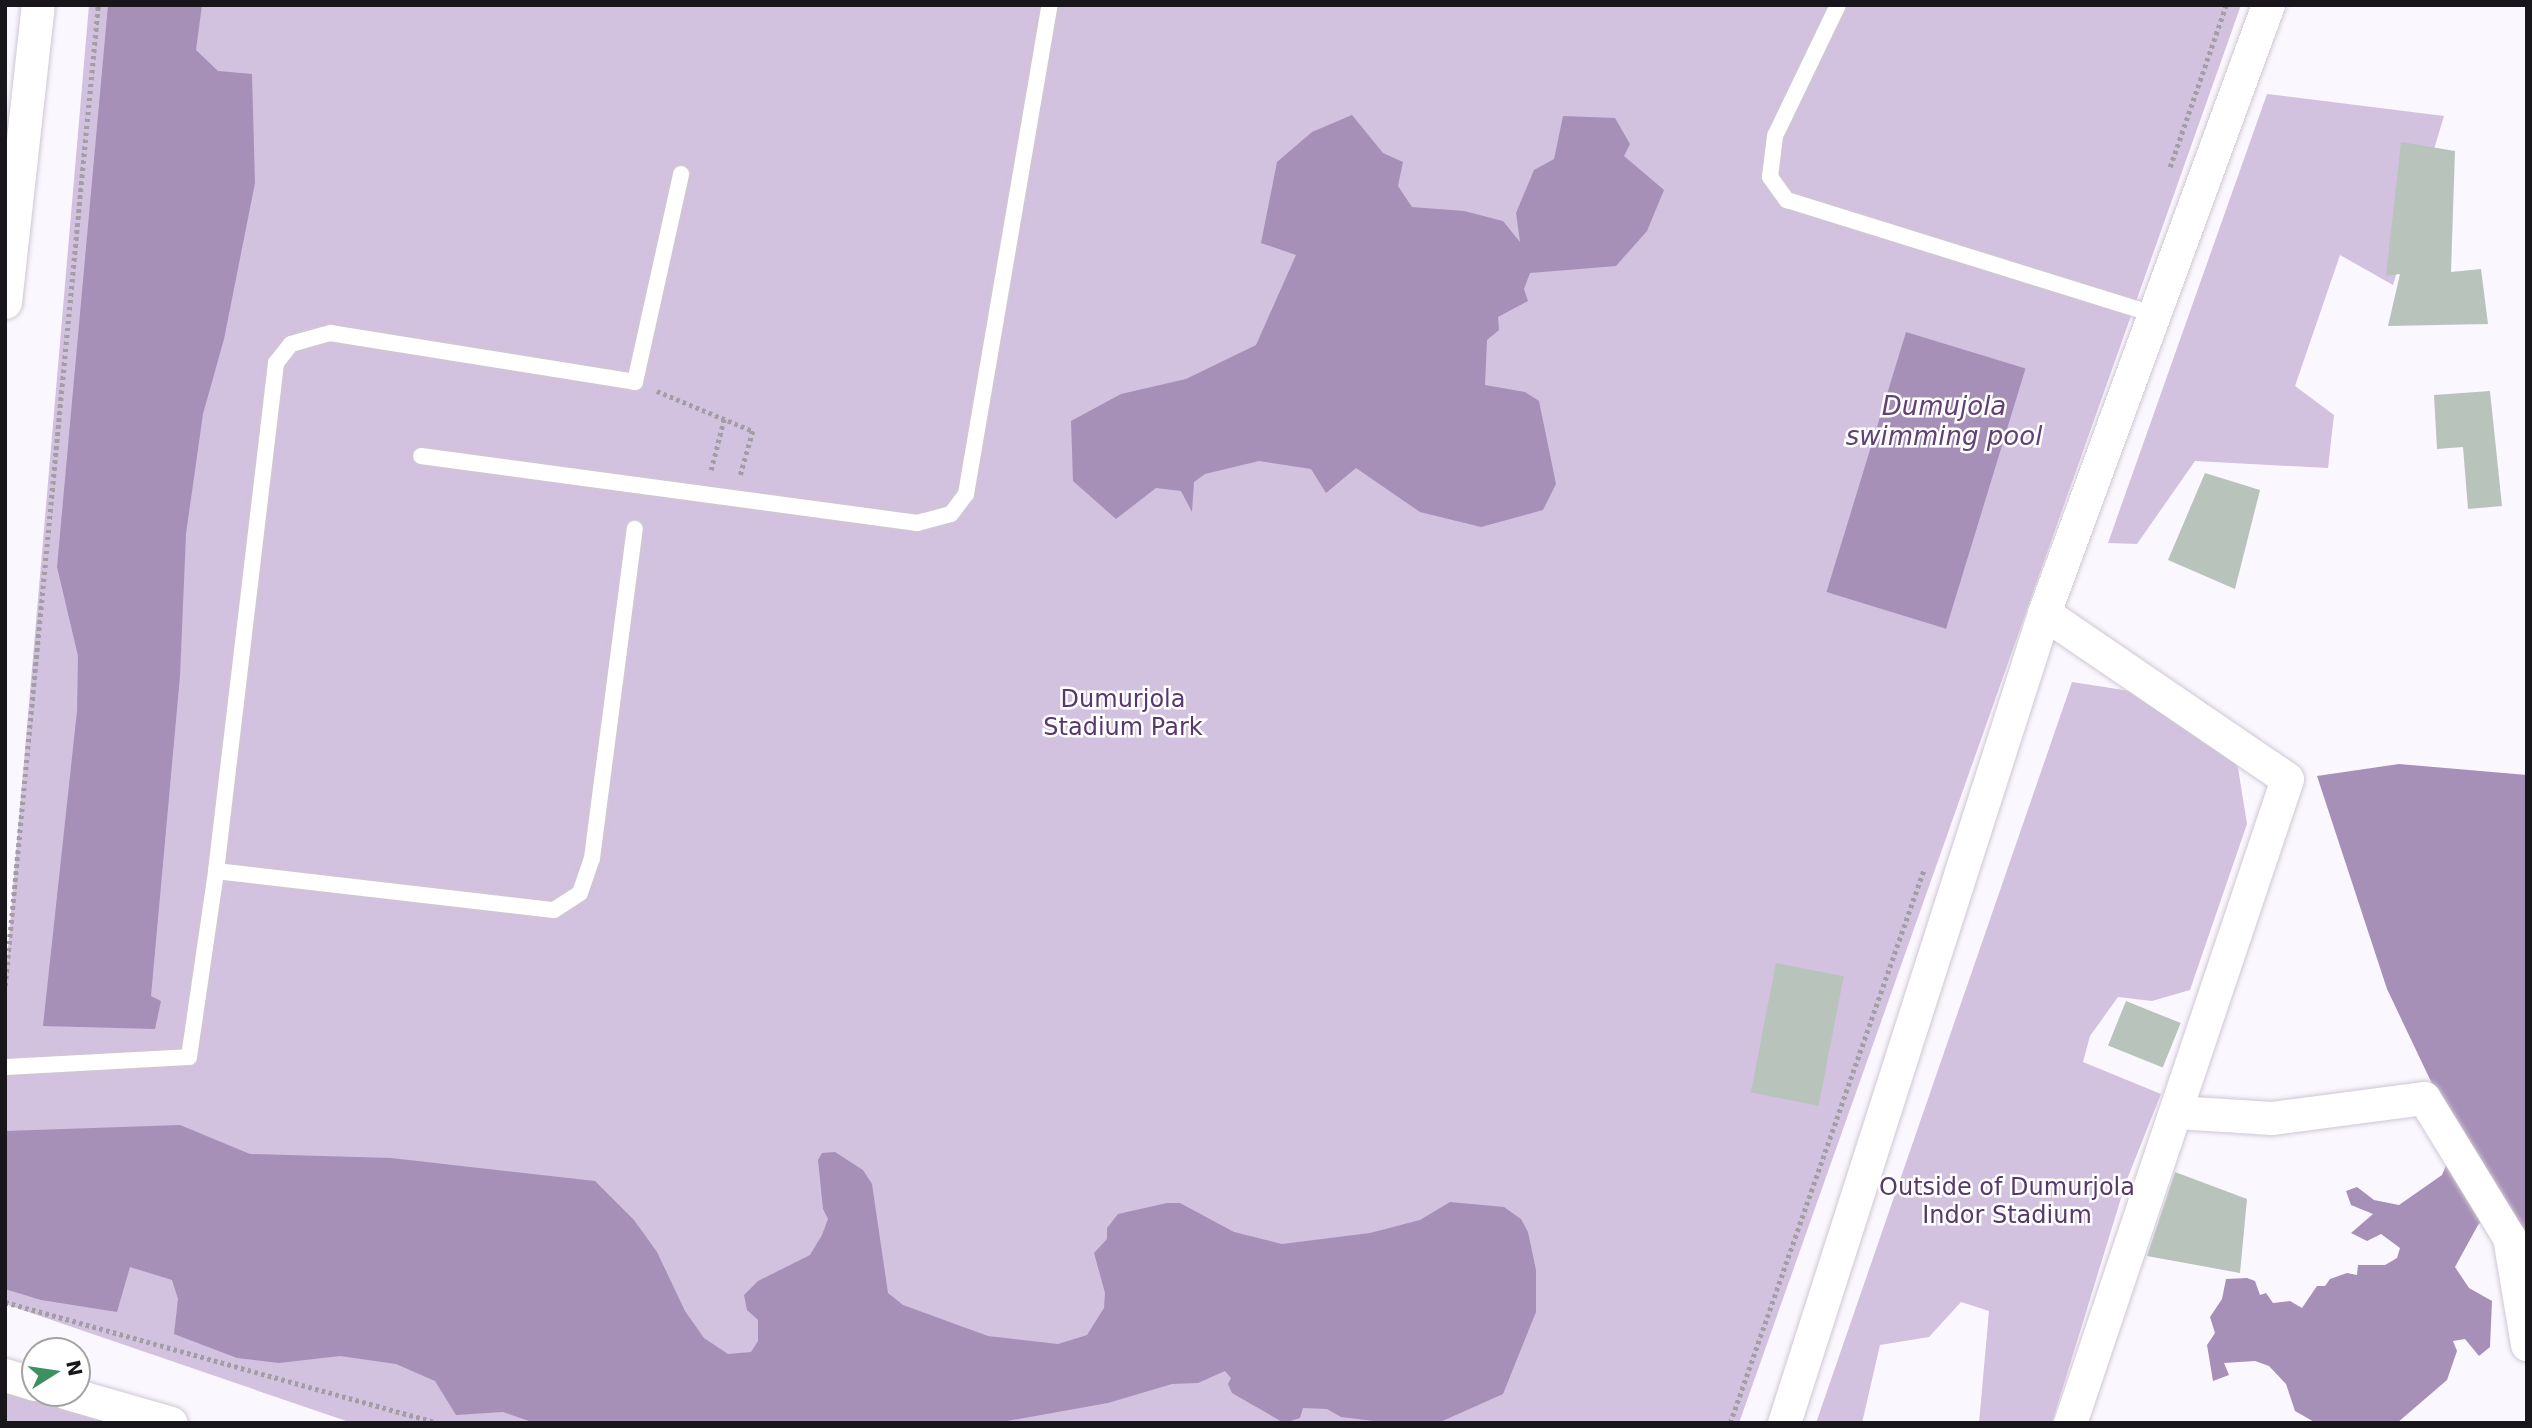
<!DOCTYPE html>
<style>
body{margin:0}
#map{position:relative;width:2532px;height:1428px;overflow:hidden;background:#fbf7fe;font-family:"DejaVu Sans",sans-serif}
div>[style]{position:absolute}
.green>*{inset:0;background:#d3c1e0}
.water>*{inset:0;background:#a790b7;transform-origin:0 0}
.building>*{inset:0;background:#b7c3bb;transform-origin:0 0}
.path>*{height:4.5px;margin-top:-2.25px;transform-origin:0;background:repeating-linear-gradient(90deg,#a29ea4 0 3.5px,transparent 0 7px)}
.roads{filter:drop-shadow(0 0 2px #cec7d3) drop-shadow(0 0 2px #cec7d3)}
.lane>*{height:16px;margin:-8px;padding:0 8px;transform-origin:8px;border-radius:8px;background:#fff}
.street>*{height:33px;margin:-16.5px;padding:0 16.5px;transform-origin:16.5px;border-radius:16.5px;background:#fff}
span{translate:-50% -50%;white-space:nowrap;text-align:center;line-height:1.15;-webkit-text-stroke:5px #fff;paint-order:stroke}
.park-label{font-size:24px;color:#58386c}
.water-label{font-size:26px;color:#614175;font-style:italic}
.frame{position:absolute;inset:0;border:7px solid #18161a;pointer-events:none}
.north{position:absolute;left:21px;top:1337px;width:70px;height:70px;box-sizing:border-box;background:#fff;border:2px solid #a3a2a3;border-radius:50%;rotate:78deg;font-size:19px;font-weight:700;line-height:28px;text-align:center;color:#18161a}
.north::after{content:'';display:block;margin:auto;width:24px;height:32px;background:#3c9062;clip-path:polygon(50% 0,100% 100%,50% 72%,0 100%)}
</style>
<div id="map">
<div class="green">
<div style="clip-path:polygon(89px 5px,2241px 5px,1739px 1423px,352px 1423px,5px 1304px,5px 983px)"></div>
<div style="clip-path:polygon(2267px 94px,2444px 116px,2393px 285px,2340px 255px,2295px 386px,2334px 415px,2328px 468px,2195px 461px,2137px 544px,2108px 543px)"></div>
<div style="clip-path:polygon(2072px 682px,2207px 703px,2238px 768px,2247px 824px,2190px 990px,2152px 1001px,2118px 997px,2090px 1036px,2083px 1062px,2161px 1094px,2126px 1182px,2052px 1423px,1979px 1423px,1989px 1311px,1961px 1302px,1929px 1337px,1880px 1345px,1862px 1423px,1816px 1423px)"></div>
<div style="clip-path:polygon(5px 1374px,35px 1393px,62px 1393px,152px 1423px,5px 1423px)"></div>
</div>
<div class="water">
<div style="clip-path:polygon(108px 5px,202px 5px,196px 50px,218px 71px,252px 74px,255px 183px,224px 339px,203px 414px,186px 534px,180px 676px,151px 996px,161px 1001px,155px 1029px,43px 1026px,77px 711px,78px 656px,57px 567px)"></div>
<div style="clip-path:polygon(1352px 115px,1383px 153px,1403px 162px,1398px 186px,1412px 207px,1464px 211px,1503px 221px,1520px 242px,1516px 213px,1534px 170px,1554px 159px,1563px 116px,1615px 118px,1630px 144px,1624px 156px,1664px 190px,1647px 231px,1616px 266px,1530px 273px,1524px 289px,1528px 301px,1498px 317px,1499px 330px,1487px 340px,1485px 385px,1525px 392px,1539px 401px,1556px 484px,1543px 510px,1481px 527px,1420px 512px,1356px 468px,1326px 493px,1311px 469px,1259px 461px,1205px 474px,1194px 482px,1192px 512px,1181px 491px,1156px 488px,1116px 519px,1073px 481px,1071px 421px,1121px 394px,1186px 379px,1256px 345px,1296px 255px,1261px 243px,1277px 162px,1312px 132px)"></div>
<div style="left:1906px;top:332px;width:125px;height:272px;rotate:17deg"></div>
<div style="clip-path:polygon(2399px 764px,2527px 775px,2527px 1252px,2496px 1208px,2478px 1225px,2455px 1267px,2469px 1288px,2492px 1301px,2490px 1347px,2479px 1356px,2465px 1339px,2453px 1341px,2457px 1351px,2447px 1380px,2397px 1423px,2316px 1423px,2295px 1411px,2286px 1384px,2269px 1366px,2255px 1361px,2224px 1363px,2229px 1375px,2213px 1381px,2207px 1345px,2215px 1333px,2210px 1317px,2222px 1299px,2226px 1279px,2247px 1278px,2255px 1281px,2260px 1295px,2266px 1293px,2273px 1303px,2290px 1301px,2302px 1308px,2317px 1286px,2325px 1286px,2330px 1279px,2347px 1273px,2357px 1275px,2358px 1265px,2385px 1265px,2397px 1258px,2400px 1248px,2381px 1234px,2367px 1241px,2351px 1233px,2373px 1214px,2351px 1205px,2346px 1191px,2357px 1187px,2374px 1200px,2399px 1205px,2442px 1175px,2448px 1161px,2435px 1090px,2387px 989px,2317px 776px)"></div>
<div style="clip-path:polygon(180px 1125px,250px 1154px,391px 1158px,595px 1181px,634px 1220px,657px 1252px,685px 1311px,704px 1338px,728px 1354px,751px 1352px,758px 1341px,758px 1320px,747px 1310px,744px 1295px,758px 1281px,810px 1255px,822px 1235px,828px 1219px,823px 1209px,818px 1160px,822px 1153px,835px 1152px,863px 1170px,872px 1184px,888px 1293px,903px 1305px,988px 1336px,1058px 1344px,1087px 1335px,1104px 1308px,1105px 1293px,1094px 1253px,1107px 1239px,1107px 1228px,1118px 1214px,1167px 1203px,1180px 1203px,1234px 1232px,1282px 1244px,1370px 1233px,1420px 1220px,1450px 1202px,1504px 1207px,1521px 1219px,1528px 1232px,1536px 1270px,1536px 1312px,1503px 1394px,1438px 1423px,1390px 1423px,1341px 1417px,1327px 1409px,1303px 1408px,1300px 1418px,1284px 1423px,1232px 1393px,1228px 1384px,1231px 1378px,1225px 1371px,1198px 1383px,1172px 1384px,1108px 1403px,996px 1423px,535px 1423px,503px 1412px,456px 1415px,435px 1381px,396px 1364px,340px 1356px,279px 1363px,237px 1358px,174px 1334px,178px 1299px,172px 1280px,130px 1267px,117px 1312px,41px 1300px,5px 1289px,5px 1131px)"></div>
</div>
<div class="building">
<div style="clip-path:polygon(2401px 142px,2455px 151px,2451px 272px,2481px 269px,2488px 324px,2388px 326px,2400px 274px,2386px 276px)"></div>
<div style="clip-path:polygon(2490px 391px,2502px 506px,2468px 509px,2463px 447px,2437px 449px,2434px 395px)"></div>
<div style="clip-path:polygon(2205px 473px,2260px 490px,2235px 589px,2168px 560px)"></div>
<div style="left:1776px;top:963px;width:69px;height:132px;rotate:11deg"></div>
<div style="left:2126px;top:1001px;width:59px;height:48px;rotate:22deg"></div>
<div style="clip-path:polygon(2175px 1172px,2247px 1199px,2240px 1273px,2147px 1256px)"></div>
</div>
<div class="path">
<div style="left:2170px;top:167px;width:171px;rotate:-70.9deg"></div>
<div style="left:657px;top:391px;width:104px;rotate:22.6deg"></div>
<div style="left:753px;top:431px;width:48px;rotate:105.8deg"></div>
<div style="left:711px;top:470px;width:53px;rotate:-75.7deg"></div>
<div style="left:5px;top:986px;width:985px;rotate:-84.58deg"></div>
<div style="left:5px;top:1302px;width:449px;rotate:15.6deg"></div>
<div style="left:1730px;top:1423px;width:587px;rotate:-70.7deg"></div>
</div>
<div class="roads">
<div class="lane">
<div style="left:1838px;top:5px;width:145px;rotate:115.7deg"></div>
<div style="left:1775px;top:136px;width:41px;rotate:97deg"></div>
<div style="left:1770px;top:177px;width:29px;rotate:54deg"></div>
<div style="left:1787px;top:200px;width:384px;rotate:17.3deg"></div>
<div style="left:421px;top:456px;width:501px;rotate:7.69deg"></div>
<div style="left:917px;top:523px;width:35px;rotate:-15deg"></div>
<div style="left:951px;top:514px;width:25px;rotate:-53deg"></div>
<div style="left:966px;top:494px;width:496px;rotate:-80.3deg"></div>
<div style="left:216px;top:871px;width:512px;rotate:-83.26deg"></div>
<div style="left:276px;top:363px;width:24px;rotate:-52deg"></div>
<div style="left:291px;top:344px;width:41px;rotate:-15.8deg"></div>
<div style="left:330px;top:333px;width:309px;rotate:9.1deg"></div>
<div style="left:635px;top:382px;width:213px;rotate:-77.5deg"></div>
<div style="left:5px;top:1067px;width:184px;rotate:-3.1deg"></div>
<div style="left:189px;top:1057px;width:188px;rotate:-81.7deg"></div>
<div style="left:216px;top:871px;width:340px;rotate:6.6deg"></div>
<div style="left:554px;top:910px;width:31px;rotate:-33deg"></div>
<div style="left:580px;top:893px;width:37px;rotate:-71deg"></div>
<div style="left:592px;top:858px;width:332px;rotate:-82.6deg"></div>
</div>
<div class="street">
<div style="left:5px;top:302px;width:299px;rotate:-83.7deg"></div>
<div style="left:2044px;top:613px;width:294px;rotate:34.3deg"></div>
<div style="left:2287px;top:779px;width:680px;rotate:108.62deg"></div>
<div style="left:2176px;top:1112px;width:96px;rotate:3.6deg"></div>
<div style="left:2272px;top:1118px;width:153px;rotate:-7.5deg"></div>
<div style="left:2424px;top:1098px;width:163px;rotate:58.6deg"></div>
<div style="left:2509px;top:1237px;width:109px;rotate:80.5deg"></div>
<div style="left:5px;top:1375px;width:31px;rotate:17deg"></div>
<div style="left:67px;top:1393px;width:108px;rotate:16.1deg"></div>
<div style="left:1784px;top:1423px;width:851px;rotate:-72.2deg"></div>
<div style="left:2044px;top:613px;width:648px;rotate:-69.78deg"></div>
</div>
</div>
<div class="park-label">
<span style="left:1123px;top:714px">Dumurjola<br>Stadium Park</span>
<span style="left:2007px;top:1202px">Outside of Dumurjola<br>Indor Stadium</span>
</div>
<div class="water-label">
<span style="left:1944px;top:422px">Dumujola<br>swimming pool</span>
</div>
<div class="frame"></div>
<div class="north">N</div>
</div>
